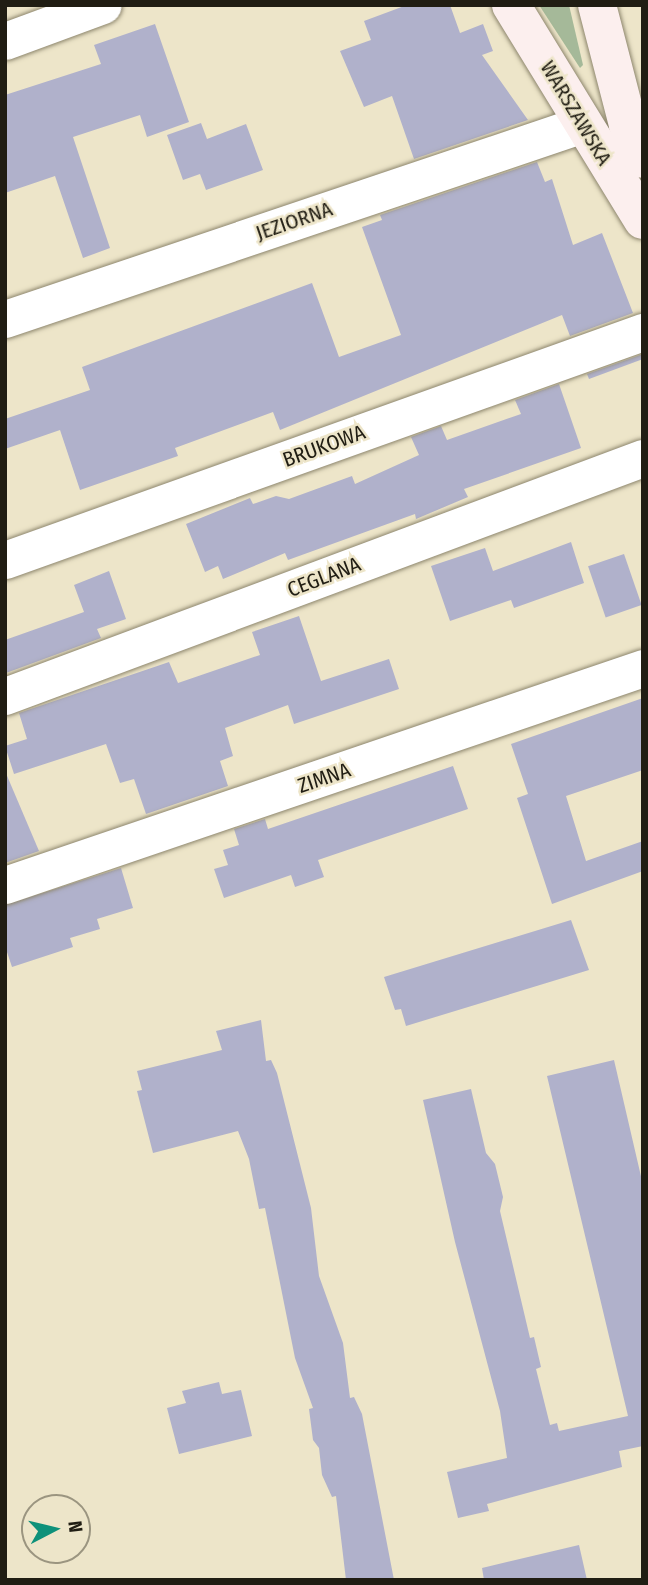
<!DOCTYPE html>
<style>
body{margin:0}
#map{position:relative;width:648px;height:1585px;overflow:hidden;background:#ede5c9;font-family:"Fira Sans Condensed",sans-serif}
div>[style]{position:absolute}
.green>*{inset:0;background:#a5b999}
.building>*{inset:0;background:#b0b1cb;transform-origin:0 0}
.roads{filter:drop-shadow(0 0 2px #8d866d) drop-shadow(0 0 2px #8d866d)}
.street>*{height:37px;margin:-18.5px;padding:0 18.5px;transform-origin:18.5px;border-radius:18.5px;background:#fff}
.secondary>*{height:38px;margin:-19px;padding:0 19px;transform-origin:19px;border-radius:19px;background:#fcefee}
span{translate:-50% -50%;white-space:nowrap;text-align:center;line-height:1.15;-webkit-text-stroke:5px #ede5c9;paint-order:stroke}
.street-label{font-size:21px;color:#201d13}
.frame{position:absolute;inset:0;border:7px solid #201d13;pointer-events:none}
.north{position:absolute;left:21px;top:1494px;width:70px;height:70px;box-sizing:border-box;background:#ede5c9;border:2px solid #9b9580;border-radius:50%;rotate:83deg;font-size:19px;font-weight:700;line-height:28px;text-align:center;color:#201d13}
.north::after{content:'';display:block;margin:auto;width:24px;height:32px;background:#0e917a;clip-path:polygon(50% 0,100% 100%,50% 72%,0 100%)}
</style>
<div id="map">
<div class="green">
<div style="clip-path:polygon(539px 5px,569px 5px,583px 65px,580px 68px)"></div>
</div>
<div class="building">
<div style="clip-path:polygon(407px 5px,450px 5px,460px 33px,483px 24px,493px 51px,482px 55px,528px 120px,414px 159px,392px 96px,364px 107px,340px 51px,371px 40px,364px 21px)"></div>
<div style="clip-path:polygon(155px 24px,189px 122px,147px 137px,140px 115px,73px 137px,110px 248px,83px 258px,55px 176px,5px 193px,5px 95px,101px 64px,94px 45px)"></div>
<div style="clip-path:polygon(201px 123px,207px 139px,246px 124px,263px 170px,206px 190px,200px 174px,183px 180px,167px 135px)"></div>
<div style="clip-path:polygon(537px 162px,545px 182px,552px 179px,573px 245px,602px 233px,633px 313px,570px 336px,562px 315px,280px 430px,273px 412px,175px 448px,178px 456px,80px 490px,60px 430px,5px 449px,5px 419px,90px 390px,82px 367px,312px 283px,339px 357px,401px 335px,362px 227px,382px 220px,380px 215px)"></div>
<div style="clip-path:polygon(643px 354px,643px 359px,589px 379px,587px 374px)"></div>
<div style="clip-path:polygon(559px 384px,581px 448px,464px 489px,468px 497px,416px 519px,415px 514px,288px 560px,285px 553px,223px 579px,218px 566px,205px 572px,186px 524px,250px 498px,253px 504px,276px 496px,289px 499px,352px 476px,355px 484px,419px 455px,411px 437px,441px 426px,447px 440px,521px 414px,515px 400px)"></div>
<div style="clip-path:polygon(571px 542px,584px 583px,514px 608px,511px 600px,450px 621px,431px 566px,485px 548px,493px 571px)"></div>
<div style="left:624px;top:554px;width:54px;height:38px;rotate:71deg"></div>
<div style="clip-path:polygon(109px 571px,126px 619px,97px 629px,101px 638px,6px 673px,5px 640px,84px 612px,74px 585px)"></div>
<div style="clip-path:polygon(299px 616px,321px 681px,389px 659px,399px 689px,294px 724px,288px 705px,225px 728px,233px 756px,220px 761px,228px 786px,146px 814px,134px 779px,120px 783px,106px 744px,14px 774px,5px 746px,27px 739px,19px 713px,169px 662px,178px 683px,260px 655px,252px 632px)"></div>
<div style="clip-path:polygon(643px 698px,643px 770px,566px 796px,586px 861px,643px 841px,643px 871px,552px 904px,517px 798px,528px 794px,511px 744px)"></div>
<div style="clip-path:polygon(453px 766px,468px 809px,318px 860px,324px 877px,295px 887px,291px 875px,224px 898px,214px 869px,228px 865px,223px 850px,239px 845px,234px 829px,265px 819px,268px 829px)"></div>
<div style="clip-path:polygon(5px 771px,39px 851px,5px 863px)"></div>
<div style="clip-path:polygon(121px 868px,133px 908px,97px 919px,100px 929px,70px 938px,73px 947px,12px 967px,5px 946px,5px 905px)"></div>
<div style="clip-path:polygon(571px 920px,589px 970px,406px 1026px,401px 1009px,395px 1010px,384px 977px)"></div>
<div style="clip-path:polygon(261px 1020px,266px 1061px,271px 1060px,277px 1073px,311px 1208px,319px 1276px,343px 1343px,350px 1398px,354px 1397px,362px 1414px,394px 1580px,346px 1580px,336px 1496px,332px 1497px,322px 1475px,319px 1448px,313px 1440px,309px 1409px,313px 1408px,295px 1358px,265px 1208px,259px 1209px,249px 1159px,238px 1131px,153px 1153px,137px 1091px,142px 1090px,137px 1071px,222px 1050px,216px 1031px)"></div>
<div style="clip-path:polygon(614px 1060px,643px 1185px,643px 1446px,619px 1451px,622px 1467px,487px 1504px,489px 1511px,458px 1518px,447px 1472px,507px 1458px,500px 1411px,455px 1242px,423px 1100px,471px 1089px,486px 1153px,495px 1164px,503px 1197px,500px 1211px,530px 1338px,534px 1337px,541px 1367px,536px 1369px,550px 1425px,557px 1423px,559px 1431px,628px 1416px,547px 1076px)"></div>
<div style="clip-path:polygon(219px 1382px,222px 1394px,241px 1390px,252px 1436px,179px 1454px,167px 1408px,186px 1403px,182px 1391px)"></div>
<div style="clip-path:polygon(579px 1545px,587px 1580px,484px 1580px,482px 1568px)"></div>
</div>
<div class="roads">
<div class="street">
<div style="left:5px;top:41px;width:104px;rotate:-20.2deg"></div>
<div style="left:5px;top:319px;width:610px;rotate:-18.64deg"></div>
<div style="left:5px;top:560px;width:678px;rotate:-19.67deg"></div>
<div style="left:5px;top:696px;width:681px;rotate:-20.46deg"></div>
<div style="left:5px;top:885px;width:674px;rotate:-18.78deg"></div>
</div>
<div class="secondary">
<div style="left:511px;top:5px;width:252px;rotate:58.5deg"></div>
<div style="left:597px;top:5px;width:124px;rotate:75.5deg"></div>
<div style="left:628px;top:125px;width:37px;rotate:66deg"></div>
</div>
</div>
<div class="street-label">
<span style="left:576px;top:113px;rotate:59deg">WARSZAWSKA</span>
<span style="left:294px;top:221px;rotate:-19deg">JEZIORNA</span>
<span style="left:324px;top:446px;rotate:-20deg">BRUKOWA</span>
<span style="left:324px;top:577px;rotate:-21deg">CEGLANA</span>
<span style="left:324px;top:778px;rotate:-19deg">ZIMNA</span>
</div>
<div class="frame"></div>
<div class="north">N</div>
</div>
